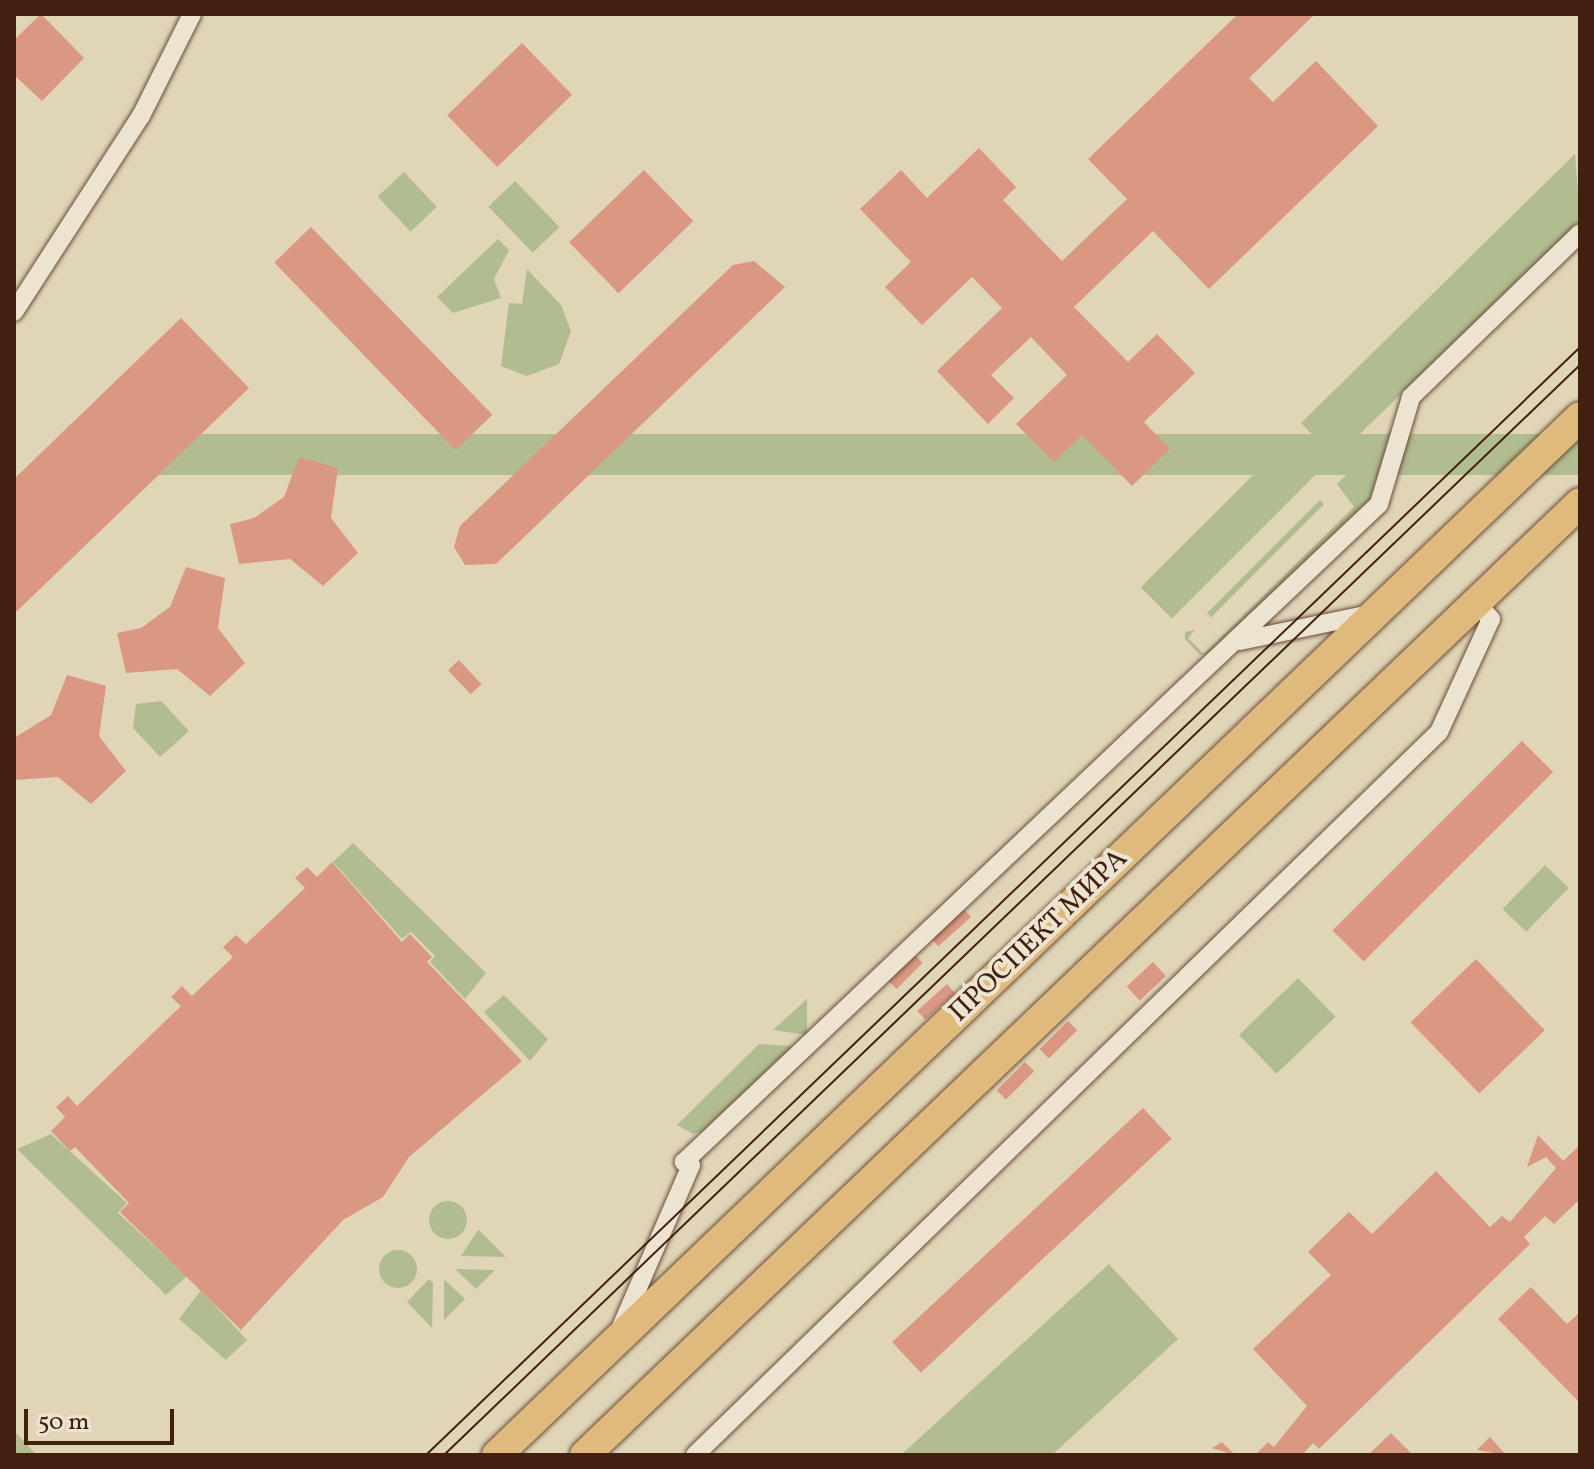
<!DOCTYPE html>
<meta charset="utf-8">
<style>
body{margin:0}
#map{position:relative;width:1594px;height:1469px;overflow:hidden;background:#e1d5b8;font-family:Vollkorn,serif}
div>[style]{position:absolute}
.green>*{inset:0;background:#b1bd90;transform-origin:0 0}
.round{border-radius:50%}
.building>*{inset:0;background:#da9782;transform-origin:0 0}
.roads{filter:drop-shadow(0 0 2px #694d3a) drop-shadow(0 0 2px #694d3a)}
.street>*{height:18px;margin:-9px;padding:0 9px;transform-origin:9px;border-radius:9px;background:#ece4d1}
.primary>*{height:30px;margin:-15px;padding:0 15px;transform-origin:15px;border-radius:15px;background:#e0ba7c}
.tram>*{height:2px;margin:-1px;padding:0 1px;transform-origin:1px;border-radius:1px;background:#412010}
span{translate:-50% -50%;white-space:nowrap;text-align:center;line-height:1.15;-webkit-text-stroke:8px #ece4d1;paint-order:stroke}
.street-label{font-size:28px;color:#412010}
.frame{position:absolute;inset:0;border:16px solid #412010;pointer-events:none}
.scale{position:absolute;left:24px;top:1409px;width:150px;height:36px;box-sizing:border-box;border:4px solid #412010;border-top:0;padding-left:10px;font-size:24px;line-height:28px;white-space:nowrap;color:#412010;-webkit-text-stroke:6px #ece4d1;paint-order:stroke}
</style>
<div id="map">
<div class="green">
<div style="clip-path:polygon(1575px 154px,1580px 221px,1335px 458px,1301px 423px)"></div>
<div style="left:404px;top:172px;width:48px;height:36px;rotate:47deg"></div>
<div style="left:515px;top:181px;width:64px;height:37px;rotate:46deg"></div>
<div style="clip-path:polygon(498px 239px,509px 250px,494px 279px,501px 298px,453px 313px,437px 297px)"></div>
<div style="clip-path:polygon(527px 269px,561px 305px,571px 331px,559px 364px,527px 376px,501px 366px,509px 303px,522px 304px)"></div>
<div style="clip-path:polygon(1392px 430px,1368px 504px,1213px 655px,1200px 655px,1185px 639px,1185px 632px,1195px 630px,1188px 638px,1204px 654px,1354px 507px,1337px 484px)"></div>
<div style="left:1580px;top:434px;width:41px;height:1471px;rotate:90deg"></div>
<div style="left:1287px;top:441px;width:44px;height:207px;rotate:45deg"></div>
<div style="left:1320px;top:500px;width:6px;height:160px;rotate:45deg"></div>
<div style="clip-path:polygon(161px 701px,189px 731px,160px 757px,133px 728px,136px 704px)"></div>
<div style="clip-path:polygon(353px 843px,486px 973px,465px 999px,430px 962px,435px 956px,411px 932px,402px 939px,333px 862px)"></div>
<div style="left:1545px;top:865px;width:33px;height:61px;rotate:44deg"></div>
<div style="left:1298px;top:978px;width:54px;height:82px;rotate:46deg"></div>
<div style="clip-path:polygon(504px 995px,548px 1039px,530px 1061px,484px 1012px)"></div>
<div style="clip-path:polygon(807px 999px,807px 1035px,773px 1030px)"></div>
<div style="clip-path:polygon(759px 1044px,793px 1046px,708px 1130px,693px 1134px,677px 1125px)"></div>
<div style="clip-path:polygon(51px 1134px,127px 1203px,118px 1213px,187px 1276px,166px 1295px,17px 1149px)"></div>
<div class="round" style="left:429px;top:1201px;width:38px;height:38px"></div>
<div style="clip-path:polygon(478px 1230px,479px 1230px,506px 1257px,461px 1256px)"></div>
<div class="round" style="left:379px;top:1250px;width:38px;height:38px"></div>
<div style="clip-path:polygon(1109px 1264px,1178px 1339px,1052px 1455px,901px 1455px)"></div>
<div style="clip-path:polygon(455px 1269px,495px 1270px,476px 1289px)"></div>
<div style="clip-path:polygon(429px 1279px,433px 1283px,432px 1328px,407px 1302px)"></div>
<div style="clip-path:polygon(444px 1279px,465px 1299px,444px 1320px)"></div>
<div style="clip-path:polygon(201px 1290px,247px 1340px,226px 1360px,179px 1319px)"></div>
<div style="clip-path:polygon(14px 1431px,37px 1455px,14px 1455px)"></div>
</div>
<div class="building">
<div style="clip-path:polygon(41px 14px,84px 58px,42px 101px,14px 75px,14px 40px)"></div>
<div style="clip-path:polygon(1238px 14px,1315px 14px,1249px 78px,1273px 102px,1316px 61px,1378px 126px,1209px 289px,1153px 231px,1074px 307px,1128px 362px,1157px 334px,1195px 373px,1144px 422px,1170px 449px,1132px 486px,1082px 435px,1054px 462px,1016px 424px,1067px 375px,1031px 337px,991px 375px,1014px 398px,988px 424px,937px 371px,1002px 308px,972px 277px,922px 325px,885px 287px,911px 262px,860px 209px,901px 170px,927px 198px,979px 148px,1016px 187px,1003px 200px,1062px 261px,1127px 199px,1088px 159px)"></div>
<div style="left:522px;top:43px;width:72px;height:104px;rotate:46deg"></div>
<div style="left:644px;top:170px;width:71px;height:104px;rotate:46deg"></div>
<div style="left:311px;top:227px;width:261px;height:51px;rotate:46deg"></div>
<div style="clip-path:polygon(754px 261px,785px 287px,496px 564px,465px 565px,454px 547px,460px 526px,733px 265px)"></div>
<div style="clip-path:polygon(181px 318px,249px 388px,14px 614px,14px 479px)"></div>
<div style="clip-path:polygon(299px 457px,338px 468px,331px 518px,358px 553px,323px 586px,290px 559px,239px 564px,230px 524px,254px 518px,284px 497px)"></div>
<div style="clip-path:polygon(186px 567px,225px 578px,218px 628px,245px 663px,210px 696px,177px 669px,126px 673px,117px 633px,141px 628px,170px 607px)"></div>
<div style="left:459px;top:660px;width:33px;height:15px;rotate:47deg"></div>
<div style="clip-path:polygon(67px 675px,106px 686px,99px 736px,126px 771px,91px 804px,58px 777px,14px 780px,14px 738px,51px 715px)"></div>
<div style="left:1522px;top:741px;width:44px;height:268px;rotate:45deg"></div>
<div style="clip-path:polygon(332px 862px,402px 942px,410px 934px,432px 957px,427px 962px,522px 1061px,409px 1157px,383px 1197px,343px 1220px,241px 1330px,120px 1212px,129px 1203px,75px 1147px,70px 1151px,51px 1131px,65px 1117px,56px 1107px,68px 1096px,77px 1106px,181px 1006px,171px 997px,182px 986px,192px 996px,233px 957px,223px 947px,236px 935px,246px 944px,305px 888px,295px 878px,307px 867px,317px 877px)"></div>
<div style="left:963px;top:908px;width:12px;height:44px;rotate:48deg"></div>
<div style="left:915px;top:955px;width:11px;height:37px;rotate:45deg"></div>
<div style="left:1476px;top:959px;width:99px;height:91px;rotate:46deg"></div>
<div style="left:1153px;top:962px;width:19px;height:36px;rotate:47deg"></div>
<div style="left:947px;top:984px;width:12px;height:40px;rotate:48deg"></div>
<div style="left:1068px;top:1021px;width:13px;height:40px;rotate:45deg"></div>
<div style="left:1025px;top:1062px;width:13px;height:40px;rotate:45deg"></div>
<div style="left:1143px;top:1108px;width:42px;height:343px;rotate:47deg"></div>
<div style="clip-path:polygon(1538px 1135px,1563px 1161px,1580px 1145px,1580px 1199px,1554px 1224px,1545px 1216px,1524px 1237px,1530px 1244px,1319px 1449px,1313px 1443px,1302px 1455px,1255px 1455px,1268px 1442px,1274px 1447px,1307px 1406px,1253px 1349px,1331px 1275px,1308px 1252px,1349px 1212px,1372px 1234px,1436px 1171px,1490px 1227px,1502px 1216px,1510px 1222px,1556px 1168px,1546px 1157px,1527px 1167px)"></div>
<div style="clip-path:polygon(1531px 1287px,1567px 1324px,1580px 1312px,1580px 1403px,1498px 1319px)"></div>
<div style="clip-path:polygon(1391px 1433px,1413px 1455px,1368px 1455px)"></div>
<div style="clip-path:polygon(1490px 1437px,1506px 1455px,1477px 1450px)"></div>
<div style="clip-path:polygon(1222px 1442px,1235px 1455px,1212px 1448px)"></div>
</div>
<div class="roads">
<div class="street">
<div style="left:14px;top:312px;width:234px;rotate:-57.1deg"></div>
<div style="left:141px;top:116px;width:114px;rotate:-63.4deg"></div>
<div style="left:1239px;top:641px;width:135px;rotate:-11.6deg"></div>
<div style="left:621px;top:1327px;width:176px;rotate:-66.6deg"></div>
<div style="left:691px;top:1165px;width:8px;rotate:-157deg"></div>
<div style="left:684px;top:1162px;width:957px;rotate:-43.43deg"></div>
<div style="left:1379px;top:504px;width:112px;rotate:-73.3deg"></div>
<div style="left:1411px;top:397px;width:235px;rotate:-44.1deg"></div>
<div style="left:695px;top:1455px;width:1037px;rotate:-44.18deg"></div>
<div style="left:1439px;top:732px;width:124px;rotate:-65.3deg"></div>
<div style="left:1491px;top:619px;width:23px;rotate:-133deg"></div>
</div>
<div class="primary">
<div style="left:497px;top:1455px;width:1500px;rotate:-43.78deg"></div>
<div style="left:585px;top:1455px;width:1377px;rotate:-43.73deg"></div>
</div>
</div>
<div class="tram">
<div style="left:426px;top:1455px;width:1600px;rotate:-43.83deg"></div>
<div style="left:444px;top:1455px;width:1574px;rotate:-43.82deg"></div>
</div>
<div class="street-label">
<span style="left:1039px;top:936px;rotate:-44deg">ПРОСПЕКТ МИРА</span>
</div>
<div class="frame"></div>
<div class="scale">50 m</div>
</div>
